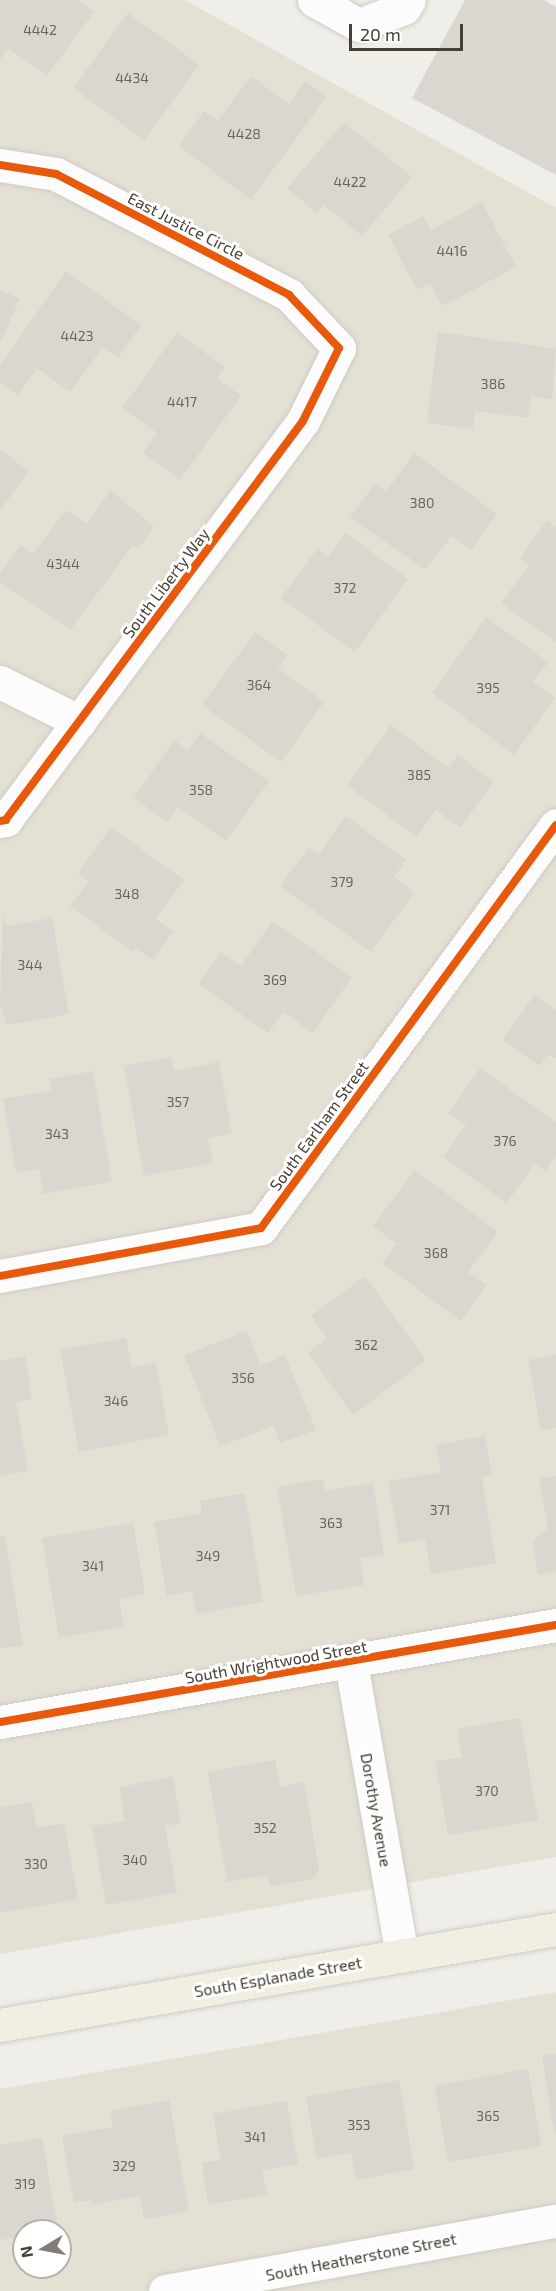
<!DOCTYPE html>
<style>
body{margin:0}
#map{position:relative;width:556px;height:2291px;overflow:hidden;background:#f0eee8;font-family:"Exo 2",sans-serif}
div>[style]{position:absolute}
.residential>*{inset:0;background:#e5e0d4}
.building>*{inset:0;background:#d9d7d0;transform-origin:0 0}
.roads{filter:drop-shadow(0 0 2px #ceccc5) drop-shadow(0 0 2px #ceccc5)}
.minor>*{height:33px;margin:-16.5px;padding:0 16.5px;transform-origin:16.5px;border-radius:16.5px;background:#fdfcfc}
.major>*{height:33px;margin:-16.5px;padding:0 16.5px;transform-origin:16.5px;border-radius:16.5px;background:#f1eee2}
.cycleway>*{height:8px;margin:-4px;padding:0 4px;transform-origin:4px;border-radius:4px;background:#e8590c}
span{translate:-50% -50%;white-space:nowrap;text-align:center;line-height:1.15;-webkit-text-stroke:6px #fff;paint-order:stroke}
.number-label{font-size:14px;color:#6b665b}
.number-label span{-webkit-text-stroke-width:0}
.street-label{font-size:16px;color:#454033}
.north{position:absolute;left:12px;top:2219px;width:60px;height:60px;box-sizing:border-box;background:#fff;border:2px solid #b5b3ad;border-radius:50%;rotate:260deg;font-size:16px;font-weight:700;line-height:24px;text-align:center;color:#454033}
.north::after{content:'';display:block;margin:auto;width:21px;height:27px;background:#817d72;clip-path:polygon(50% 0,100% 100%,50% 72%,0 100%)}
.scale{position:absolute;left:349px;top:24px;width:114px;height:27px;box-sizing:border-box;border:3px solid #454033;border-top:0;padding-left:8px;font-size:18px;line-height:21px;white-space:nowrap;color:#454033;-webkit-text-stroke:4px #fff;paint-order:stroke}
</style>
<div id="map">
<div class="residential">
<div style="clip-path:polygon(0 0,185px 0,556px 208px,556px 1857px,0 1954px)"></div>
<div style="clip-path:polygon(evenodd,556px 1992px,556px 2291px,0 2291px,0 2089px,556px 1992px,24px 2231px,60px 2231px,60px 2267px,24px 2267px,24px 2231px)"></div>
</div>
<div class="building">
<div style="clip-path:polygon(0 0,77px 0,94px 12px,47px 76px,8px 48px,0 60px)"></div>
<div style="clip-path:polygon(465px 0,544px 0,556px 7px,556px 175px,412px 98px)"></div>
<div style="left:128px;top:13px;width:88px;height:93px;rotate:36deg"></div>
<div style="clip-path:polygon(251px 76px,289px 104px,305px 81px,326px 97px,251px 200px,179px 146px,204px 111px,218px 121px)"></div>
<div style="clip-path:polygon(344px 122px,412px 177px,362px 236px,324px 205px,317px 213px,287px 188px)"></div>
<div style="clip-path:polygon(482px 202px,516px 267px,443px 306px,430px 283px,417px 290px,388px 235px,423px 216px,431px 230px)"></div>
<div style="clip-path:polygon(66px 271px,141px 325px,118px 358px,103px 347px,70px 392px,37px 368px,18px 395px,0 382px,0 365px)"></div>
<div style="clip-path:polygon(0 290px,20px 299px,0 343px)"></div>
<div style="clip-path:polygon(177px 332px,225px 367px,217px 378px,241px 396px,180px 480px,143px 453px,157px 433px,122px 408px)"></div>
<div style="clip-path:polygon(438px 332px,556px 349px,552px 399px,531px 396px,528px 418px,475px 411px,473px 429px,427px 423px)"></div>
<div style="clip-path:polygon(0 450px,29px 471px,0 511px)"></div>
<div style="clip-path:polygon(414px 453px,497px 514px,471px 550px,452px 536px,425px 569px,350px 518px,375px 483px,386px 492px)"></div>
<div style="clip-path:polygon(111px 490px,154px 527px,138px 549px,133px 545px,71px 629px,0 583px,0 574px,21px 545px,33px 554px,66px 510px,86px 524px)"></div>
<div style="clip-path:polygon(547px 520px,556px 527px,556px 642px,501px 603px,529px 565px,520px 558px)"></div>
<div style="clip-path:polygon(346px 533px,408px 579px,355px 652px,281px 598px,317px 549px,328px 557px)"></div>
<div style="clip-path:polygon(486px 617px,548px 662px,533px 682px,555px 698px,514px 755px,432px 693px)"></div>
<div style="clip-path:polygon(255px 632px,287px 655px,278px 668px,324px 702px,281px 762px,202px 705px)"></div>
<div style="clip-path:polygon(391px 725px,448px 768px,458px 755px,494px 782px,460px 828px,436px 810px,416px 837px,347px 785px)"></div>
<div style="clip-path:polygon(200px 733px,269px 781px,226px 841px,178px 807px,167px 822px,134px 798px,174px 740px,188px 750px)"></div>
<div style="clip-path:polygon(346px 816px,406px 860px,394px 877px,414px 893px,371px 952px,280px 886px,308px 848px,318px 855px)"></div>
<div style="clip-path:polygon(111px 827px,184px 880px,156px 919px,173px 932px,152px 960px,136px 948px,133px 952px,70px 906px,89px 881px,78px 873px)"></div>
<div style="clip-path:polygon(3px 910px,6px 926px,52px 918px,69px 1014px,7px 1025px,0 1004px)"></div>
<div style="clip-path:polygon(272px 921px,352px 977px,313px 1033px,283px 1012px,268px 1033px,198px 984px,220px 952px,241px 966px)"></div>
<div style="clip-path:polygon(535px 994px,556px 1010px,556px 1059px,548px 1054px,540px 1066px,502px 1040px)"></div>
<div style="clip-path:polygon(171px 1057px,174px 1071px,219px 1062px,232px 1133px,208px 1138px,213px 1163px,144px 1176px,124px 1066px)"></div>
<div style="clip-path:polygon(480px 1068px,556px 1122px,556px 1156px,545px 1171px,535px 1163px,507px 1203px,443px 1157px,466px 1125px,448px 1114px)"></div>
<div style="clip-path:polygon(93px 1071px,112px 1182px,43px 1194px,39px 1169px,16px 1173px,3px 1099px,52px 1091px,49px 1079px)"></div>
<div style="clip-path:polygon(415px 1170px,498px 1232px,468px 1272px,487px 1285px,461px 1321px,382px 1263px,397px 1244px,373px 1226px)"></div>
<div style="clip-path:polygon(365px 1276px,426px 1360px,353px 1415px,308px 1353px,327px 1338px,311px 1316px)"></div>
<div style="clip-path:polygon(247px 1331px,260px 1365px,285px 1356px,316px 1430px,280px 1443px,274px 1426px,220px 1446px,184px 1355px)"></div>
<div style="clip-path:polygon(126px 1338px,132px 1367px,156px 1363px,169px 1435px,79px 1452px,60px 1349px)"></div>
<div style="clip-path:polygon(556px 1355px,556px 1428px,541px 1431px,528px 1360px)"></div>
<div style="clip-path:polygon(25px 1356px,32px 1399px,16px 1402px,28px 1471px,0 1476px,0 1361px)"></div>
<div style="clip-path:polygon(485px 1436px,492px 1475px,482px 1477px,496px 1563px,431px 1574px,425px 1539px,399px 1544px,388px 1481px,441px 1472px,436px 1445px)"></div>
<div style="clip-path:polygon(556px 1476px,556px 1571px,538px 1575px,533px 1541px,548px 1528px,539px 1479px)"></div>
<div style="clip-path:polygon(323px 1479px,325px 1491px,373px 1483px,384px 1555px,360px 1558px,364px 1585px,296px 1596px,277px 1487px)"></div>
<div style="clip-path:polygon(245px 1493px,263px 1602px,197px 1614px,192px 1591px,167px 1596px,154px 1522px,202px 1513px,200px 1501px)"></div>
<div style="clip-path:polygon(133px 1523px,145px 1594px,119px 1599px,124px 1627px,59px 1638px,42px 1538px)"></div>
<div style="clip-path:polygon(5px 1535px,23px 1645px,0 1648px,0 1536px)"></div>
<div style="clip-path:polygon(520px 1718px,538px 1820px,448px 1835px,435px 1761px,462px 1757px,457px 1729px)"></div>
<div style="clip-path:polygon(275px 1760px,280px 1787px,304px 1782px,319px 1870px,313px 1879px,270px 1886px,268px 1875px,227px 1882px,208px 1772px)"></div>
<div style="clip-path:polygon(173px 1777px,181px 1823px,165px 1826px,177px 1893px,106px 1905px,92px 1826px,125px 1821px,119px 1787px)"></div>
<div style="clip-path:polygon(32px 1802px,37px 1828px,64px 1823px,78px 1899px,0 1913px,0 1807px)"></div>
<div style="clip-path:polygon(556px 2054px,556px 2132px,554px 2133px,542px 2056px)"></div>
<div style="left:528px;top:2069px;width:78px;height:95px;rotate:80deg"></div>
<div style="clip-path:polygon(399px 2080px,414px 2169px,356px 2180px,351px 2153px,317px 2159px,306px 2097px)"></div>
<div style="clip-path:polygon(169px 2100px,189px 2211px,144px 2219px,140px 2196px,92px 2205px,91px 2200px,74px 2203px,62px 2136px,113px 2127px,110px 2111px)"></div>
<div style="clip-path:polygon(287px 2101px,298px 2164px,262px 2170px,267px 2195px,208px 2205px,202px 2163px,221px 2160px,213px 2114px)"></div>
<div style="clip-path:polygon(42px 2138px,57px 2222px,18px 2229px,19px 2236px,0 2240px,0 2145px)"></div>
</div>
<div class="roads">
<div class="minor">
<div style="left:314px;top:0;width:51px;rotate:29.1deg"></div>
<div style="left:359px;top:25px;width:48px;rotate:-20.7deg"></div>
<div style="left:404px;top:8px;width:9px;rotate:-58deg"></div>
<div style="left:0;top:165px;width:57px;rotate:9.1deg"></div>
<div style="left:56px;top:174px;width:263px;rotate:27.4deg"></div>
<div style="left:289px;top:295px;width:73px;rotate:46.7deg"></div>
<div style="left:339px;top:348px;width:81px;rotate:116.3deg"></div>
<div style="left:303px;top:421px;width:497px;rotate:126.7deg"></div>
<div style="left:6px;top:820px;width:6px;rotate:171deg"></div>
<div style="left:0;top:682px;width:89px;rotate:26.6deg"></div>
<div style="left:0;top:1276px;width:265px;rotate:-10.4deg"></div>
<div style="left:261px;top:1228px;width:499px;rotate:-53.8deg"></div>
<div style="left:351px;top:1663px;width:297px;rotate:80.1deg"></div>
<div style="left:0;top:1722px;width:564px;rotate:-9.9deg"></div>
<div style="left:165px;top:2291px;width:397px;rotate:-10.2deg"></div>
</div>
<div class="major">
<div style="left:0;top:2025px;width:564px;rotate:-9.8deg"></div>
</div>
</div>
<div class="cycleway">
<div style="left:0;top:165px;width:57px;rotate:9.1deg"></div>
<div style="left:56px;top:174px;width:263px;rotate:27.4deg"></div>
<div style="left:289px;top:295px;width:73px;rotate:46.7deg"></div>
<div style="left:339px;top:348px;width:81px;rotate:116.3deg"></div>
<div style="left:303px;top:421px;width:497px;rotate:126.7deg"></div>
<div style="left:6px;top:820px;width:6px;rotate:171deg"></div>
<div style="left:0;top:1276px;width:265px;rotate:-10.4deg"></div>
<div style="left:261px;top:1228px;width:499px;rotate:-53.8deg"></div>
<div style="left:0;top:1722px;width:564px;rotate:-9.9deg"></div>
</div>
<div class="number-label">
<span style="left:40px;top:30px">4442</span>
<span style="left:132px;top:78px">4434</span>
<span style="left:244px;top:134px">4428</span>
<span style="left:350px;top:182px">4422</span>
<span style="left:452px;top:251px">4416</span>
<span style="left:77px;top:336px">4423</span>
<span style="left:493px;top:384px">386</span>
<span style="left:182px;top:402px">4417</span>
<span style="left:422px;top:503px">380</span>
<span style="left:63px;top:564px">4344</span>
<span style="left:345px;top:588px">372</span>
<span style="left:259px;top:685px">364</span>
<span style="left:488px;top:688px">395</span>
<span style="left:419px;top:775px">385</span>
<span style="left:201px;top:790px">358</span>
<span style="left:342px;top:882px">379</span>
<span style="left:127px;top:894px">348</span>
<span style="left:30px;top:965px">344</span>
<span style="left:275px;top:980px">369</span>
<span style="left:178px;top:1102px">357</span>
<span style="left:57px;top:1134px">343</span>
<span style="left:505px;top:1141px">376</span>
<span style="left:436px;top:1253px">368</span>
<span style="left:366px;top:1345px">362</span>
<span style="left:243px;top:1378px">356</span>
<span style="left:116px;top:1401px">346</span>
<span style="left:440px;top:1510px">371</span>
<span style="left:331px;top:1523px">363</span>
<span style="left:208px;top:1556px">349</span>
<span style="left:93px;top:1566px">341</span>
<span style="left:487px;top:1791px">370</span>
<span style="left:265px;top:1828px">352</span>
<span style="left:135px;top:1860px">340</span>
<span style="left:36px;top:1864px">330</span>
<span style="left:488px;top:2116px">365</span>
<span style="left:359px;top:2125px">353</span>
<span style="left:255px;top:2137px">341</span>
<span style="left:124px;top:2166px">329</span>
<span style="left:25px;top:2184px">319</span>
</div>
<div class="street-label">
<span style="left:186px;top:226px;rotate:27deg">East Justice Circle</span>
<span style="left:166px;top:583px;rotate:-53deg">South Liberty Way</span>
<span style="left:319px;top:1126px;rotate:-54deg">South Earlham Street</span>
<span style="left:276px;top:1662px;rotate:-10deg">South Wrightwood Street</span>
<span style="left:376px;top:1810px;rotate:80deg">Dorothy Avenue</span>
<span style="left:278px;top:1977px;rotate:-10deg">South Esplanade Street</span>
<span style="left:361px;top:2257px;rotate:-11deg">South Heatherstone Street</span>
</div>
<div class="north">N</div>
<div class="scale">20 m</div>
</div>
